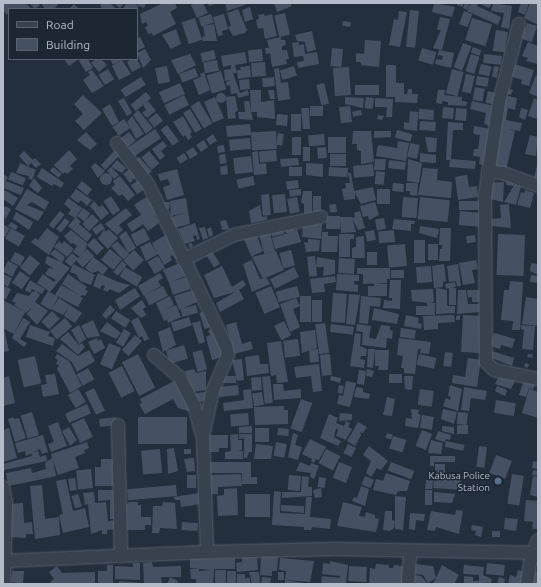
<!DOCTYPE html>
<style>
body{margin:0}
#map{position:relative;width:541px;height:587px;overflow:hidden;background:#242f3e;font-family:Ubuntu,sans-serif}
div>[style]{position:absolute}
.building>*{inset:0;background:#455162;transform-origin:0 0}
.round{border-radius:50%}
.roads{filter:drop-shadow(0 0 1px #565f6c) drop-shadow(0 0 1px #565f6c)}
.minor>*{height:12px;margin:-6px;padding:0 6px;transform-origin:6px;border-radius:6px;background:#38414e}
.dots>*{width:11px;height:11px;translate:-50% -50%;box-sizing:border-box;border:2px solid #1d2633;border-radius:50%}
span{translate:-50% -50%;white-space:nowrap;text-align:center;line-height:1.15;-webkit-text-stroke:3px #1d2633;paint-order:stroke}
.poi-label{font-size:10px;color:#b4bcc9}
.right{translate:-100% -50%;text-align:right}
.frame{position:absolute;inset:0;border:4px solid #b4bcc9;pointer-events:none}
.legend{position:absolute;left:8px;top:8px;width:130px;height:52px;box-sizing:border-box;background:#1d2633;border:1px solid #59626f;margin:0;padding:5px 7px;list-style:none;font-size:12px;color:#b4bcc9}
.legend li{display:flex;align-items:center;gap:8px;height:20px}
.legend b{width:20px;border:1px solid #59626f}
</style>
<div id="map">
<div class="building">
<div style="clip-path:polygon(3px 3px,26px 3px,31px 9px,9px 9px,7px 15px,3px 10px)"></div>
<div style="clip-path:polygon(29px 3px,38px 3px,40px 5px,35px 9px)"></div>
<div style="clip-path:polygon(41px 3px,56px 3px,58px 5px,54px 9px,45px 9px)"></div>
<div style="clip-path:polygon(102px 3px,110px 3px,116px 9px,103px 9px,100px 6px)"></div>
<div style="clip-path:polygon(114px 3px,124px 3px,120px 8px)"></div>
<div style="clip-path:polygon(126px 3px,133px 3px,139px 6px,137px 9px,123px 9px)"></div>
<div style="clip-path:polygon(134px 3px,146px 3px,144px 8px)"></div>
<div style="clip-path:polygon(163px 3px,175px 3px,177px 8px,170px 12px,176px 24px,153px 36px,152px 33px,148px 34px,145px 27px,148px 26px,146px 22px,142px 24px,140px 14px)"></div>
<div style="clip-path:polygon(195px 3px,203px 3px,208px 13px,197px 18px,191px 5px)"></div>
<div style="clip-path:polygon(208px 3px,218px 3px,209px 6px)"></div>
<div style="clip-path:polygon(225px 3px,238px 3px,239px 7px,227px 11px)"></div>
<div style="clip-path:polygon(238px 3px,250px 3px,239px 7px)"></div>
<div style="clip-path:polygon(274px 3px,290px 3px,292px 6px,277px 12px)"></div>
<div style="clip-path:polygon(434px 3px,455px 7px,452px 17px,432px 12px)"></div>
<div style="clip-path:polygon(458px 3px,464px 3px,462px 7px,457px 5px)"></div>
<div style="clip-path:polygon(465px 3px,470px 3px,467px 10px,463px 8px)"></div>
<div style="clip-path:polygon(471px 3px,492px 3px,489px 8px,478px 3px,477px 6px,501px 17px,498px 25px,467px 11px)"></div>
<div style="clip-path:polygon(493px 3px,512px 6px,509px 29px,501px 27px,504px 13px,491px 11px)"></div>
<div style="clip-path:polygon(521px 3px,529px 3px,525px 15px,518px 12px)"></div>
<div style="clip-path:polygon(530px 3px,537px 3px,538px 25px,524px 18px)"></div>
<div style="clip-path:polygon(74px 4px,79px 9px,69px 9px)"></div>
<div style="clip-path:polygon(250px 7px,253px 19px,245px 22px,242px 10px)"></div>
<div style="clip-path:polygon(238px 9px,247px 30px,245px 33px,233px 36px,228px 27px,231px 26px,227px 13px)"></div>
<div style="left:410px;top:10px;width:9px;height:37px;rotate:6deg"></div>
<div style="clip-path:polygon(399px 11px,407px 12px,400px 47px,389px 45px,394px 19px,398px 20px)"></div>
<div style="left:464px;top:11px;width:9px;height:14px;rotate:21deg"></div>
<div style="left:285px;top:13px;width:22px;height:11px;rotate:77deg"></div>
<div style="left:211px;top:14px;width:9px;height:13px;rotate:72deg"></div>
<div style="clip-path:polygon(224px 14px,228px 29px,222px 31px,223px 35px,218px 36px,213px 17px)"></div>
<div style="clip-path:polygon(264px 14px,265px 16px,272px 14px,277px 36px,265px 39px,263px 28px,258px 29px,256px 20px,259px 19px,258px 15px)"></div>
<div style="clip-path:polygon(440px 17px,450px 19px,442px 50px,433px 48px,441px 30px,437px 30px)"></div>
<div style="left:195px;top:18px;width:23px;height:14px;rotate:72deg"></div>
<div style="left:472px;top:18px;width:21px;height:23px;rotate:17deg"></div>
<div style="left:343px;top:21px;width:8px;height:5px;rotate:7deg"></div>
<div style="clip-path:polygon(527px 23px,537px 26px,532px 42px,518px 38px,522px 26px,526px 28px)"></div>
<div style="clip-path:polygon(214px 24px,217px 41px,203px 41px,202px 37px,205px 36px,203px 26px)"></div>
<div style="clip-path:polygon(176px 29px,181px 44px,171px 49px,162px 35px)"></div>
<div style="left:496px;top:30px;width:12px;height:21px;rotate:9deg"></div>
<div style="clip-path:polygon(312px 31px,316px 50px,307px 52px,305px 42px,297px 41px,295px 35px)"></div>
<div style="clip-path:polygon(140px 37px,145px 47px,137px 51px,137px 38px)"></div>
<div style="clip-path:polygon(281px 37px,281px 40px,285px 40px,286px 45px,282px 46px,282px 50px,287px 50px,289px 59px,286px 59px,287px 64px,272px 67px,270px 53px,266px 54px,265px 48px,269px 48px,267px 40px)"></div>
<div style="clip-path:polygon(365px 40px,381px 41px,379px 67px,361px 65px,361px 62px,356px 62px,356px 53px,364px 54px)"></div>
<div style="clip-path:polygon(299px 42px,299px 45px,304px 44px,305px 54px,317px 52px,319px 64px,298px 68px,297px 62px,304px 61px,303px 56px,294px 57px,292px 43px)"></div>
<div style="clip-path:polygon(528px 42px,538px 46px,538px 64px,526px 61px,528px 58px,522px 56px)"></div>
<div style="left:463px;top:43px;width:9px;height:26px;rotate:21deg"></div>
<div style="left:473px;top:47px;width:9px;height:6px;rotate:21deg"></div>
<div style="left:332px;top:48px;width:11px;height:18px;rotate:5deg"></div>
<div style="left:422px;top:48px;width:15px;height:13px;rotate:16deg"></div>
<div style="clip-path:polygon(145px 49px,151px 60px,143px 68px,137px 53px)"></div>
<div style="left:262px;top:49px;width:12px;height:14px;rotate:85deg"></div>
<div style="left:214px;top:50px;width:9px;height:14px;rotate:77deg"></div>
<div style="clip-path:polygon(439px 50px,454px 53px,451px 68px,435px 64px,436px 59px,442px 60px,443px 56px,439px 55px,437px 57px)"></div>
<div style="clip-path:polygon(245px 52px,247px 63px,235px 65px,237px 73px,233px 73px,240px 93px,248px 90px,249px 95px,238px 98px,237px 93px,231px 94px,230px 85px,227px 86px,226px 82px,232px 80px,225px 81px,224px 70px,231px 69px,231px 65px,223px 67px,221px 56px)"></div>
<div style="clip-path:polygon(190px 54px,196px 65px,178px 74px,171px 60px)"></div>
<div style="left:471px;top:54px;width:9px;height:18px;rotate:18deg"></div>
<div style="left:484px;top:54px;width:18px;height:9px;rotate:6deg"></div>
<div style="clip-path:polygon(64px 59px,79px 59px,69px 66px)"></div>
<div style="clip-path:polygon(83px 59px,88px 59px,93px 68px,86px 72px,79px 61px)"></div>
<div style="clip-path:polygon(96px 59px,101px 59px,107px 65px,99px 72px,91px 63px)"></div>
<div style="clip-path:polygon(110px 59px,124px 59px,113px 65px)"></div>
<div style="clip-path:polygon(131px 59px,137px 59px,141px 67px,132px 72px,127px 62px)"></div>
<div style="clip-path:polygon(122px 60px,131px 74px,119px 80px,112px 66px)"></div>
<div style="left:217px;top:60px;width:11px;height:14px;rotate:80deg"></div>
<div style="left:265px;top:62px;width:14px;height:14px;rotate:86deg"></div>
<div style="left:481px;top:64px;width:11px;height:10px;rotate:15deg"></div>
<div style="clip-path:polygon(514px 64px,534px 70px,529px 86px,521px 84px,522px 80px,507px 75px)"></div>
<div style="left:386px;top:65px;width:10px;height:32px"></div>
<div style="left:167px;top:66px;width:16px;height:12px;rotate:79deg"></div>
<div style="clip-path:polygon(250px 66px,251px 77px,238px 79px,237px 70px,241px 70px,240px 67px)"></div>
<div style="left:294px;top:66px;width:10px;height:15px;rotate:73deg"></div>
<div style="left:494px;top:66px;width:5px;height:11px;rotate:11deg"></div>
<div style="left:349px;top:67px;width:28px;height:16px;rotate:86deg"></div>
<div style="left:195px;top:68px;width:9px;height:17px;rotate:69deg"></div>
<div style="clip-path:polygon(279px 68px,281px 83px,288px 82px,290px 99px,278px 101px,274px 69px)"></div>
<div style="left:108px;top:69px;width:12px;height:11px;rotate:59deg"></div>
<div style="left:452px;top:69px;width:12px;height:25px;rotate:14deg"></div>
<div style="clip-path:polygon(92px 70px,104px 86px,92px 93px,83px 80px,90px 75px,88px 72px)"></div>
<div style="left:221px;top:71px;width:19px;height:15px;rotate:74deg"></div>
<div style="clip-path:polygon(204px 72px,210px 90px,199px 95px,193px 80px,201px 77px,200px 74px)"></div>
<div style="left:466px;top:74px;width:9px;height:18px;rotate:13deg"></div>
<div style="clip-path:polygon(536px 75px,538px 76px,538px 97px,529px 93px)"></div>
<div style="left:477px;top:76px;width:12px;height:9px;rotate:9deg"></div>
<div style="left:141px;top:77px;width:9px;height:24px;rotate:58deg"></div>
<div style="left:274px;top:77px;width:9px;height:12px;rotate:84deg"></div>
<div style="left:249px;top:79px;width:10px;height:10px;rotate:84deg"></div>
<div style="left:180px;top:83px;width:12px;height:23px;rotate:66deg"></div>
<div style="left:324px;top:83px;width:21px;height:8px;rotate:76deg"></div>
<div style="clip-path:polygon(396px 83px,404px 83px,404px 94px,407px 94px,408px 89px,412px 89px,412px 94px,418px 94px,417px 103px,395px 102px)"></div>
<div style="left:355px;top:85px;width:24px;height:10px"></div>
<div style="left:475px;top:87px;width:10px;height:13px;rotate:11deg"></div>
<div style="clip-path:polygon(505px 87px,513px 90px,511px 95px,503px 93px)"></div>
<div style="clip-path:polygon(250px 90px,261px 90px,261px 102px,274px 100px,275px 119px,257px 117px,257px 112px,251px 112px)"></div>
<div style="clip-path:polygon(268px 90px,274px 90px,275px 99px,270px 99px)"></div>
<div style="clip-path:polygon(438px 90px,445px 90px,444px 95px,462px 97px,462px 101px,467px 102px,466px 106px,448px 105px,448px 102px,442px 101px,442px 104px,436px 103px)"></div>
<div style="left:488px;top:91px;width:9px;height:12px;rotate:13deg"></div>
<div style="left:146px;top:92px;width:8px;height:20px;rotate:50deg"></div>
<div class="round" style="left:216px;top:93px;width:10px;height:10px"></div>
<div style="clip-path:polygon(83px 95px,102px 113px,84px 130px,75px 121px,83px 114px,74px 104px)"></div>
<div style="left:184px;top:95px;width:11px;height:22px;rotate:63deg"></div>
<div style="clip-path:polygon(503px 95px,517px 98px,515px 110px,508px 108px,506px 120px,522px 123px,520px 131px,508px 129px,515px 131px,506px 170px,492px 166px)"></div>
<div style="clip-path:polygon(235px 96px,238px 111px,235px 112px,236px 118px,228px 119px,226px 97px)"></div>
<div style="left:215px;top:97px;width:23px;height:12px;rotate:67deg"></div>
<div style="clip-path:polygon(345px 97px,364px 98px,363px 108px,345px 104px)"></div>
<div style="left:366px;top:97px;width:8px;height:11px;rotate:7deg"></div>
<div style="clip-path:polygon(124px 98px,132px 113px,127px 116px,118px 101px)"></div>
<div style="clip-path:polygon(375px 98px,393px 99px,392px 117px,386px 117px,387px 107px,375px 107px)"></div>
<div style="clip-path:polygon(534px 98px,538px 100px,537px 119px,528px 116px)"></div>
<div style="clip-path:polygon(148px 101px,156px 111px,147px 118px,142px 113px,146px 110px,143px 105px)"></div>
<div style="left:199px;top:101px;width:26px;height:10px;rotate:59deg"></div>
<div style="clip-path:polygon(244px 101px,249px 101px,253px 120px,239px 119px,238px 112px,245px 112px)"></div>
<div style="clip-path:polygon(472px 101px,495px 106px,491px 126px,484px 124px,486px 113px,470px 109px)"></div>
<div style="clip-path:polygon(110px 104px,119px 122px,112px 126px,102px 109px)"></div>
<div style="left:310px;top:106px;width:13px;height:10px"></div>
<div style="left:350px;top:106px;width:16px;height:11px;rotate:83deg"></div>
<div style="left:443px;top:107px;width:11px;height:11px;rotate:5deg"></div>
<div style="clip-path:polygon(301px 108px,309px 108px,310px 129px,303px 129px)"></div>
<div style="left:456px;top:108px;width:11px;height:12px;rotate:5deg"></div>
<div style="clip-path:polygon(521px 108px,528px 110px,525px 120px,519px 117px)"></div>
<div style="left:190px;top:109px;width:23px;height:8px;rotate:59deg"></div>
<div style="left:419px;top:109px;width:15px;height:10px;rotate:4deg"></div>
<div style="clip-path:polygon(138px 110px,153px 128px,146px 134px,133px 115px)"></div>
<div style="left:361px;top:110px;width:5px;height:9px;rotate:79deg"></div>
<div style="clip-path:polygon(410px 111px,418px 112px,417px 131px,404px 129px,404px 122px,409px 123px)"></div>
<div style="left:157px;top:113px;width:10px;height:11px;rotate:53deg"></div>
<div style="left:277px;top:114px;width:11px;height:11px;rotate:5deg"></div>
<div style="left:291px;top:114px;width:10px;height:17px"></div>
<div style="clip-path:polygon(378px 115px,384px 116px,382px 120px,377px 119px)"></div>
<div style="clip-path:polygon(132px 116px,144px 134px,136px 139px,127px 122px)"></div>
<div style="clip-path:polygon(183px 116px,192px 132px,190px 134px,192px 137px,188px 140px,185px 135px,183px 137px,173px 122px)"></div>
<div style="left:124px;top:119px;width:11px;height:14px;rotate:56deg"></div>
<div style="left:420px;top:121px;width:16px;height:9px;rotate:4deg"></div>
<div style="clip-path:polygon(448px 122px,463px 123px,463px 130px,453px 130px,451px 159px,476px 161px,475px 169px,449px 167px,450px 160px,446px 160px)"></div>
<div style="left:250px;top:124px;width:11px;height:24px;rotate:85deg"></div>
<div style="left:167px;top:125px;width:20px;height:8px;rotate:53deg"></div>
<div style="clip-path:polygon(474px 126px,491px 129px,485px 165px,479px 164px,480px 157px,473px 156px,474px 149px,478px 149px,480px 135px,473px 134px)"></div>
<div style="left:155px;top:129px;width:11px;height:32px;rotate:56deg"></div>
<div style="left:397px;top:130px;width:16px;height:8px;rotate:15deg"></div>
<div style="left:276px;top:131px;width:18px;height:25px;rotate:87deg"></div>
<div style="clip-path:polygon(353px 131px,371px 131px,374px 162px,361px 164px,361px 151px,357px 150px,357px 144px,352px 144px)"></div>
<div style="clip-path:polygon(374px 131px,391px 131px,391px 137px,374px 138px)"></div>
<div style="clip-path:polygon(86px 132px,97px 144px,90px 150px,77px 140px)"></div>
<div style="left:129px;top:132px;width:11px;height:11px;rotate:52deg"></div>
<div style="left:278px;top:133px;width:6px;height:12px;rotate:9deg"></div>
<div style="clip-path:polygon(213px 134px,217px 141px,210px 145px,206px 139px)"></div>
<div style="left:324px;top:134px;width:11px;height:16px;rotate:85deg"></div>
<div style="clip-path:polygon(530px 135px,538px 137px,536px 156px,525px 154px)"></div>
<div style="left:292px;top:137px;width:9px;height:18px"></div>
<div style="left:328px;top:137px;width:18px;height:16px"></div>
<div style="clip-path:polygon(425px 137px,437px 138px,436px 152px,428px 152px)"></div>
<div style="left:250px;top:138px;width:11px;height:21px;rotate:85deg"></div>
<div style="clip-path:polygon(204px 140px,208px 147px,201px 152px,196px 145px)"></div>
<div style="clip-path:polygon(163px 141px,167px 146px,161px 151px,165px 156px,160px 160px,152px 149px)"></div>
<div style="clip-path:polygon(398px 141px,409px 143px,406px 161px,376px 156px,378px 145px,397px 148px)"></div>
<div style="left:410px;top:143px;width:10px;height:14px;rotate:11deg"></div>
<div style="left:224px;top:145px;width:7px;height:7px;rotate:82deg"></div>
<div style="clip-path:polygon(193px 147px,198px 154px,190px 159px,186px 152px)"></div>
<div style="left:303px;top:147px;width:7px;height:14px"></div>
<div style="left:326px;top:147px;width:11px;height:9px;rotate:85deg"></div>
<div style="clip-path:polygon(116px 149px,122px 153px,105px 170px,101px 165px)"></div>
<div style="clip-path:polygon(69px 150px,77px 159px,70px 166px,73px 169px,67px 174px,65px 172px,63px 174px,54px 165px)"></div>
<div style="left:276px;top:150px;width:11px;height:17px;rotate:85deg"></div>
<div style="clip-path:polygon(24px 151px,33px 160px,35px 158px,41px 164px,36px 168px,31px 163px,28px 166px,19px 156px)"></div>
<div style="left:149px;top:151px;width:16px;height:10px;rotate:50deg"></div>
<div style="clip-path:polygon(258px 151px,259px 164px,266px 163px,267px 174px,254px 175px,252px 152px)"></div>
<div style="left:184px;top:153px;width:7px;height:9px;rotate:56deg"></div>
<div style="clip-path:polygon(420px 153px,436px 155px,436px 163px,420px 162px)"></div>
<div style="clip-path:polygon(225px 154px,227px 163px,220px 164px,219px 155px)"></div>
<div style="left:330px;top:154px;width:16px;height:12px"></div>
<div style="left:251px;top:156px;width:16px;height:18px;rotate:83deg"></div>
<div style="left:139px;top:157px;width:19px;height:6px;rotate:47deg"></div>
<div style="clip-path:polygon(298px 158px,299px 165px,281px 167px,280px 159px)"></div>
<div style="clip-path:polygon(375px 159px,386px 159px,385px 170px,374px 170px)"></div>
<div style="clip-path:polygon(408px 159px,422px 163px,419px 183px,407px 181px)"></div>
<div style="clip-path:polygon(117px 160px,126px 168px,122px 173px,111px 167px)"></div>
<div style="left:389px;top:160px;width:17px;height:8px;rotate:7deg"></div>
<div style="clip-path:polygon(538px 162px,538px 183px,533px 181px)"></div>
<div style="clip-path:polygon(20px 163px,36px 170px,32px 180px,28px 178px,29px 176px,16px 173px)"></div>
<div style="clip-path:polygon(95px 163px,105px 171px,98px 178px,91px 167px)"></div>
<div style="clip-path:polygon(306px 163px,323px 164px,323px 177px,306px 175px)"></div>
<div style="left:373px;top:164px;width:12px;height:20px;rotate:85deg"></div>
<div style="clip-path:polygon(227px 165px,228px 174px,221px 175px,220px 167px)"></div>
<div style="left:53px;top:167px;width:11px;height:5px;rotate:38deg"></div>
<div style="clip-path:polygon(111px 167px,119px 175px,114px 179px,107px 171px)"></div>
<div style="left:289px;top:167px;width:13px;height:9px"></div>
<div style="left:329px;top:167px;width:19px;height:9px;rotate:3deg"></div>
<div style="clip-path:polygon(42px 168px,64px 183px,61px 188px,54px 184px,52px 186px,37px 177px)"></div>
<div style="clip-path:polygon(423px 168px,438px 169px,437px 180px,452px 182px,451px 198px,418px 195px)"></div>
<div style="clip-path:polygon(130px 169px,136px 177px,130px 183px,123px 174px)"></div>
<div style="clip-path:polygon(177px 169px,184px 195px,167px 200px,163px 187px,170px 185px,168px 179px,160px 181px,158px 174px)"></div>
<div style="left:376px;top:171px;width:9px;height:13px;rotate:6deg"></div>
<div style="left:11px;top:172px;width:16px;height:8px;rotate:22deg"></div>
<div class="round" style="left:100px;top:173px;width:12px;height:12px"></div>
<div style="clip-path:polygon(348px 173px,351px 173px,354px 191px,373px 187px,376px 200px,361px 204px,355px 193px,355px 199px,344px 200px,342px 189px,346px 188px,345px 183px,350px 183px)"></div>
<div style="clip-path:polygon(4px 175px,8px 177px,6px 181px,24px 188px,21px 195px,3px 188px)"></div>
<div style="clip-path:polygon(467px 175px,469px 187px,477px 186px,478px 197px,458px 200px,455px 177px)"></div>
<div style="clip-path:polygon(120px 176px,135px 195px,128px 201px,122px 194px,119px 196px,111px 188px,115px 185px,113px 181px)"></div>
<div style="left:253px;top:176px;width:9px;height:17px;rotate:77deg"></div>
<div style="clip-path:polygon(502px 176px,515px 179px,513px 186px,506px 185px,506px 181px,502px 180px)"></div>
<div style="clip-path:polygon(34px 178px,42px 188px,38px 193px,29px 186px)"></div>
<div style="left:140px;top:179px;width:11px;height:11px;rotate:56deg"></div>
<div style="left:298px;top:180px;width:8px;height:12px;rotate:83deg"></div>
<div style="left:82px;top:181px;width:13px;height:8px;rotate:39deg"></div>
<div style="clip-path:polygon(504px 182px,503px 202px,490px 199px,489px 183px)"></div>
<div style="clip-path:polygon(516px 182px,522px 183px,516px 205px,504px 202px)"></div>
<div style="left:393px;top:183px;width:11px;height:8px;rotate:5deg"></div>
<div style="clip-path:polygon(406px 183px,418px 183px,417px 196px,410px 195px,410px 191px,406px 191px)"></div>
<div style="clip-path:polygon(3px 189px,18px 198px,13px 206px,3px 199px)"></div>
<div style="clip-path:polygon(27px 189px,49px 202px,45px 210px,32px 202px,27px 205px,44px 212px,38px 221px,15px 209px)"></div>
<div style="clip-path:polygon(76px 189px,92px 200px,87px 206px,81px 200px,78px 203px,70px 197px)"></div>
<div style="clip-path:polygon(301px 189px,301px 195px,290px 197px,289px 190px)"></div>
<div style="left:377px;top:189px;width:13px;height:15px"></div>
<div style="clip-path:polygon(525px 190px,534px 193px,530px 208px,517px 205px,521px 192px,524px 193px)"></div>
<div style="clip-path:polygon(303px 191px,312px 191px,312px 216px,304px 216px,304px 204px,301px 203px)"></div>
<div style="left:269px;top:194px;width:21px;height:8px;rotate:85deg"></div>
<div style="left:285px;top:194px;width:18px;height:13px;rotate:84deg"></div>
<div style="left:111px;top:196px;width:17px;height:9px;rotate:57deg"></div>
<div style="left:313px;top:196px;width:8px;height:19px"></div>
<div style="clip-path:polygon(146px 197px,158px 214px,155px 216px,159px 223px,148px 231px,143px 224px,132px 232px,127px 224px,141px 215px,134px 205px)"></div>
<div style="left:297px;top:197px;width:15px;height:10px;rotate:79deg"></div>
<div style="left:403px;top:197px;width:15px;height:20px;rotate:4deg"></div>
<div style="left:420px;top:197px;width:30px;height:22px;rotate:6deg"></div>
<div style="clip-path:polygon(68px 198px,82px 208px,76px 217px,81px 222px,79px 224px,92px 235px,87px 242px,68px 226px,75px 218px,68px 214px,71px 210px,64px 204px)"></div>
<div style="clip-path:polygon(186px 198px,190px 224px,174px 228px,171px 217px,184px 213px,171px 216px,170px 201px)"></div>
<div style="clip-path:polygon(94px 201px,99px 207px,102px 205px,109px 213px,101px 220px,90px 206px)"></div>
<div style="left:459px;top:201px;width:20px;height:9px"></div>
<div style="clip-path:polygon(164px 202px,170px 202px,169px 209px,164px 209px)"></div>
<div style="clip-path:polygon(375px 202px,379px 215px,369px 220px,368px 216px,363px 217px,360px 206px)"></div>
<div style="left:336px;top:204px;width:8px;height:7px;rotate:83deg"></div>
<div style="clip-path:polygon(509px 204px,511px 228px,492px 226px,491px 219px,501px 218px,500px 205px)"></div>
<div style="clip-path:polygon(260px 205px,262px 217px,267px 216px,267px 220px,251px 223px,249px 211px)"></div>
<div style="clip-path:polygon(5px 206px,11px 209px,5px 220px,3px 209px)"></div>
<div style="clip-path:polygon(83px 208px,90px 213px,85px 222px,77px 216px)"></div>
<div style="clip-path:polygon(126px 208px,132px 215px,119px 225px,123px 230px,117px 235px,105px 224px)"></div>
<div style="left:60px;top:211px;width:6px;height:18px;rotate:39deg"></div>
<div style="clip-path:polygon(360px 211px,365px 228px,358px 230px,352px 218px,355px 217px,354px 213px)"></div>
<div style="left:460px;top:211px;width:22px;height:14px;rotate:5deg"></div>
<div style="clip-path:polygon(16px 212px,33px 222px,29px 230px,13px 219px)"></div>
<div style="left:92px;top:214px;width:10px;height:14px;rotate:45deg"></div>
<div style="left:326px;top:216px;width:14px;height:13px"></div>
<div style="clip-path:polygon(340px 217px,352px 217px,356px 232px,341px 233px)"></div>
<div style="left:65px;top:218px;width:6px;height:14px;rotate:39deg"></div>
<div style="left:384px;top:218px;width:11px;height:9px;rotate:80deg"></div>
<div style="clip-path:polygon(394px 219px,415px 221px,414px 224px,411px 224px,411px 231px,392px 229px)"></div>
<div style="clip-path:polygon(226px 220px,229px 229px,222px 230px,220px 221px)"></div>
<div style="clip-path:polygon(11px 222px,18px 226px,16px 230px,8px 226px)"></div>
<div style="clip-path:polygon(101px 223px,105px 228px,96px 235px,92px 229px)"></div>
<div style="clip-path:polygon(195px 223px,200px 239px,197px 240px,196px 235px,193px 236px,195px 241px,185px 244px,178px 229px)"></div>
<div style="clip-path:polygon(322px 224px,321px 239px,302px 237px,303px 225px)"></div>
<div style="clip-path:polygon(4px 225px,10px 228px,5px 237px,3px 236px)"></div>
<div style="clip-path:polygon(292px 225px,294px 230px,297px 229px,301px 242px,275px 249px,272px 238px,288px 233px,286px 233px,284px 227px)"></div>
<div style="left:282px;top:226px;width:8px;height:12px;rotate:76deg"></div>
<div style="clip-path:polygon(420px 226px,439px 229px,437px 238px,419px 233px)"></div>
<div style="clip-path:polygon(205px 227px,208px 238px,203px 240px,199px 228px)"></div>
<div style="clip-path:polygon(211px 227px,213px 235px,209px 237px,207px 229px)"></div>
<div style="left:11px;top:228px;width:16px;height:12px;rotate:30deg"></div>
<div style="clip-path:polygon(47px 228px,59px 237px,49px 255px,31px 242px,35px 238px,38px 240px)"></div>
<div style="left:144px;top:228px;width:13px;height:15px;rotate:63deg"></div>
<div style="clip-path:polygon(440px 228px,451px 228px,450px 261px,439px 261px,440px 249px,442px 249px,442px 245px,439px 245px)"></div>
<div style="clip-path:polygon(104px 229px,106px 232px,108px 229px,118px 238px,108px 249px,98px 239px)"></div>
<div style="left:269px;top:229px;width:23px;height:11px;rotate:75deg"></div>
<div style="clip-path:polygon(71px 230px,87px 243px,86px 249px,80px 257px,73px 252px,77px 246px,73px 243px,71px 244px,64px 236px)"></div>
<div style="left:374px;top:230px;width:10px;height:9px;rotate:79deg"></div>
<div style="left:394px;top:230px;width:12px;height:16px;rotate:85deg"></div>
<div style="clip-path:polygon(126px 231px,136px 248px,128px 253px,119px 236px)"></div>
<div style="left:255px;top:232px;width:21px;height:13px;rotate:67deg"></div>
<div style="clip-path:polygon(322px 232px,328px 232px,328px 236px,338px 236px,337px 252px,321px 252px)"></div>
<div style="clip-path:polygon(167px 234px,180px 257px,175px 259px,173px 255px,170px 257px,172px 260px,164px 265px,158px 254px,146px 261px,140px 247px,150px 242px,156px 252px,152px 243px)"></div>
<div style="clip-path:polygon(339px 234px,354px 234px,354px 239px,350px 239px,350px 257px,339px 257px)"></div>
<div style="left:498px;top:234px;width:27px;height:41px;rotate:2deg"></div>
<div style="left:475px;top:235px;width:7px;height:9px;rotate:82deg"></div>
<div style="clip-path:polygon(364px 236px,365px 258px,352px 258px,352px 248px,356px 247px,356px 237px)"></div>
<div style="left:94px;top:238px;width:14px;height:10px;rotate:45deg"></div>
<div style="clip-path:polygon(308px 239px,320px 240px,319px 251px,306px 252px,304px 242px,308px 243px)"></div>
<div style="left:414px;top:240px;width:11px;height:23px"></div>
<div style="clip-path:polygon(59px 241px,62px 244px,64px 241px,74px 249px,67px 257px,54px 247px)"></div>
<div style="left:117px;top:241px;width:18px;height:8px;rotate:47deg"></div>
<div style="left:192px;top:243px;width:4px;height:4px;rotate:76deg"></div>
<div style="left:405px;top:244px;width:22px;height:18px;rotate:85deg"></div>
<div style="left:428px;top:244px;width:10px;height:16px"></div>
<div style="clip-path:polygon(55px 249px,65px 257px,62px 263px,70px 268px,50px 292px,37px 283px,43px 274px,54px 282px,56px 280px,45px 274px,49px 268px,54px 269px,45px 263px,47px 256px,61px 262px,50px 254px)"></div>
<div style="left:87px;top:249px;width:10px;height:16px;rotate:45deg"></div>
<div style="left:110px;top:249px;width:16px;height:14px;rotate:40deg"></div>
<div style="left:134px;top:250px;width:14px;height:15px;rotate:45deg"></div>
<div style="left:291px;top:250px;width:16px;height:12px;rotate:75deg"></div>
<div style="left:212px;top:251px;width:15px;height:7px;rotate:58deg"></div>
<div style="clip-path:polygon(276px 251px,284px 270px,263px 279px,252px 257px)"></div>
<div style="left:15px;top:252px;width:11px;height:10px;rotate:27deg"></div>
<div style="left:367px;top:252px;width:10px;height:13px"></div>
<div style="left:72px;top:253px;width:8px;height:11px;rotate:40deg"></div>
<div style="left:30px;top:255px;width:13px;height:16px;rotate:39deg"></div>
<div style="left:158px;top:256px;width:14px;height:12px;rotate:60deg"></div>
<div style="left:315px;top:256px;width:20px;height:8px;rotate:84deg"></div>
<div style="clip-path:polygon(93px 257px,108px 268px,103px 275px,98px 271px,92px 273px,85px 268px)"></div>
<div style="clip-path:polygon(317px 257px,335px 260px,335px 274px,323px 276px,324px 267px,316px 267px)"></div>
<div style="left:339px;top:258px;width:16px;height:15px;rotate:4deg"></div>
<div style="clip-path:polygon(252px 260px,260px 279px,267px 278px,270px 284px,252px 292px,243px 264px)"></div>
<div style="clip-path:polygon(476px 260px,478px 269px,472px 270px,475px 283px,463px 285px,459px 263px)"></div>
<div style="left:8px;top:261px;width:11px;height:12px;rotate:27deg"></div>
<div style="left:122px;top:261px;width:6px;height:14px;rotate:39deg"></div>
<div style="clip-path:polygon(182px 262px,185px 276px,169px 283px,163px 270px)"></div>
<div style="clip-path:polygon(531px 263px,538px 264px,538px 275px,530px 271px)"></div>
<div style="clip-path:polygon(73px 264px,95px 275px,91px 285px,80px 281px,76px 274px,70px 272px)"></div>
<div style="clip-path:polygon(444px 264px,446px 281px,443px 282px,443px 287px,434px 288px,432px 266px)"></div>
<div style="clip-path:polygon(458px 264px,461px 286px,457px 286px,456px 281px,449px 282px,447px 266px)"></div>
<div style="clip-path:polygon(222px 266px,232px 287px,243px 280px,246px 285px,239px 290px,244px 299px,220px 312px,216px 303px,235px 292px,214px 298px,204px 275px)"></div>
<div style="left:431px;top:266px;width:16px;height:15px;rotate:86deg"></div>
<div style="left:125px;top:267px;width:20px;height:11px;rotate:30deg"></div>
<div style="left:294px;top:267px;width:11px;height:27px;rotate:63deg"></div>
<div style="clip-path:polygon(357px 268px,390px 268px,390px 279px,387px 279px,387px 283px,363px 284px,363px 274px,357px 274px)"></div>
<div style="left:391px;top:270px;width:13px;height:8px"></div>
<div style="left:20px;top:271px;width:12px;height:14px;rotate:35deg"></div>
<div style="clip-path:polygon(98px 273px,118px 282px,130px 285px,119px 293px,109px 289px,108px 292px,103px 290px,105px 286px,102px 285px,100px 289px,93px 286px)"></div>
<div style="clip-path:polygon(160px 273px,163px 278px,158px 281px,161px 286px,144px 296px,138px 286px)"></div>
<div style="clip-path:polygon(3px 274px,12px 278px,8px 287px,3px 284px)"></div>
<div style="clip-path:polygon(68px 274px,87px 287px,85px 289px,88px 291px,85px 296px,82px 295px,80px 297px,83px 298px,78px 307px,55px 295px,61px 285px,79px 295px,62px 284px)"></div>
<div style="clip-path:polygon(337px 274px,359px 275px,359px 281px,354px 281px,354px 284px,358px 285px,358px 292px,336px 290px)"></div>
<div style="clip-path:polygon(531px 275px,538px 276px,538px 283px,530px 282px)"></div>
<div style="clip-path:polygon(335px 276px,336px 282px,324px 284px,325px 292px,312px 293px,310px 279px)"></div>
<div style="left:186px;top:277px;width:13px;height:18px;rotate:72deg"></div>
<div style="clip-path:polygon(30px 280px,45px 289px,42px 294px,32px 289px,30px 293px,25px 290px)"></div>
<div style="clip-path:polygon(390px 280px,401px 280px,400px 309px,383px 308px,384px 300px,392px 301px,392px 298px,389px 298px)"></div>
<div style="clip-path:polygon(510px 281px,523px 282px,520px 330px,512px 330px,513px 321px,501px 320px,504px 290px,509px 290px)"></div>
<div style="left:455px;top:282px;width:5px;height:10px;rotate:79deg"></div>
<div style="clip-path:polygon(374px 283px,387px 284px,387px 296px,368px 296px,368px 286px,374px 286px)"></div>
<div style="clip-path:polygon(4px 286px,11px 289px,6px 299px,3px 298px)"></div>
<div style="left:163px;top:286px;width:11px;height:21px;rotate:63deg"></div>
<div style="left:271px;top:286px;width:23px;height:17px;rotate:67deg"></div>
<div style="left:297px;top:286px;width:11px;height:22px;rotate:75deg"></div>
<div style="clip-path:polygon(135px 288px,140px 296px,120px 310px,115px 300px)"></div>
<div style="clip-path:polygon(436px 288px,447px 290px,447px 306px,455px 306px,455px 313px,436px 314px)"></div>
<div style="left:449px;top:288px;width:7px;height:17px"></div>
<div style="clip-path:polygon(433px 289px,434px 302px,429px 303px,435px 303px,435px 315px,416px 315px,416px 306px,427px 306px,427px 303px,412px 301px,411px 290px)"></div>
<div style="clip-path:polygon(193px 290px,197px 302px,179px 310px,174px 296px)"></div>
<div style="clip-path:polygon(458px 290px,466px 290px,468px 304px,480px 304px,480px 312px,457px 314px)"></div>
<div style="clip-path:polygon(467px 290px,480px 290px,480px 302px,472px 302px,472px 297px,468px 297px)"></div>
<div style="clip-path:polygon(36px 291px,40px 295px,35px 302px,48px 311px,37px 325px,27px 314px,32px 307px,26px 313px,14px 305px,16px 303px,12px 301px,17px 293px,29px 296px,32px 292px)"></div>
<div style="left:48px;top:291px;width:12px;height:15px;rotate:31deg"></div>
<div style="left:333px;top:293px;width:14px;height:29px;rotate:4deg"></div>
<div style="clip-path:polygon(349px 294px,360px 295px,355px 325px,346px 324px)"></div>
<div style="clip-path:polygon(170px 296px,174px 305px,165px 310px,176px 305px,181px 317px,168px 323px,167px 320px,164px 321px,156px 303px)"></div>
<div style="left:311px;top:296px;width:26px;height:11px;rotate:90deg"></div>
<div style="clip-path:polygon(361px 296px,381px 298px,380px 307px,370px 306px,368px 324px,359px 323px)"></div>
<div style="clip-path:polygon(526px 297px,538px 299px,538px 326px,522px 324px)"></div>
<div style="clip-path:polygon(59px 298px,82px 313px,75px 323px,64px 316px,68px 308px,63px 315px,51px 309px)"></div>
<div style="clip-path:polygon(296px 298px,300px 306px,293px 309px,300px 327px,290px 332px,280px 304px)"></div>
<div style="clip-path:polygon(3px 300px,25px 312px,14px 334px,4px 329px,9px 351px,3px 352px)"></div>
<div style="clip-path:polygon(142px 300px,146px 307px,143px 309px,146px 315px,141px 318px,131px 308px)"></div>
<div style="left:312px;top:300px;width:10px;height:22px"></div>
<div style="clip-path:polygon(110px 305px,115px 310px,106px 319px,102px 315px)"></div>
<div style="left:196px;top:305px;width:8px;height:16px;rotate:76deg"></div>
<div style="clip-path:polygon(374px 308px,399px 314px,397px 324px,372px 320px)"></div>
<div style="left:208px;top:310px;width:17px;height:9px;rotate:73deg"></div>
<div style="left:52px;top:311px;width:11px;height:15px;rotate:45deg"></div>
<div style="left:116px;top:311px;width:17px;height:9px;rotate:33deg"></div>
<div style="clip-path:polygon(406px 315px,419px 318px,418px 323px,422px 324px,421px 329px,404px 326px)"></div>
<div style="clip-path:polygon(454px 315px,455px 322px,438px 323px,438px 329px,424px 330px,423px 316px)"></div>
<div style="clip-path:polygon(460px 315px,460px 320px,456px 320px,456px 316px)"></div>
<div style="left:463px;top:315px;width:19px;height:37px;rotate:3deg"></div>
<div style="clip-path:polygon(138px 317px,149px 339px,144px 341px,142px 336px,139px 338px,131px 321px)"></div>
<div style="left:189px;top:317px;width:9px;height:19px;rotate:72deg"></div>
<div style="clip-path:polygon(23px 318px,30px 322px,20px 339px,27px 343px,24px 347px,12px 338px)"></div>
<div style="left:65px;top:318px;width:11px;height:20px;rotate:49deg"></div>
<div style="clip-path:polygon(93px 320px,100px 336px,87px 338px,81px 326px)"></div>
<div style="clip-path:polygon(200px 321px,205px 342px,199px 344px,192px 323px)"></div>
<div style="left:284px;top:321px;width:16px;height:11px;rotate:63deg"></div>
<div style="clip-path:polygon(107px 322px,121px 333px,116px 339px,100px 331px)"></div>
<div style="clip-path:polygon(236px 322px,242px 344px,251px 341px,253px 349px,234px 354px,226px 325px)"></div>
<div style="left:325px;top:323px;width:30px;height:10px;rotate:82deg"></div>
<div style="left:331px;top:324px;width:23px;height:8px;rotate:7deg"></div>
<div style="clip-path:polygon(357px 324px,371px 326px,369px 338px,376px 339px,381px 325px,390px 326px,390px 330px,393px 331px,392px 339px,387px 338px,386px 348px,362px 345px,363px 332px,356px 331px)"></div>
<div style="clip-path:polygon(30px 325px,50px 332px,48px 336px,55px 338px,53px 346px,26px 337px)"></div>
<div style="clip-path:polygon(79px 325px,86px 339px,79px 344px,71px 330px)"></div>
<div style="clip-path:polygon(521px 325px,535px 326px,533px 350px,522px 349px,524px 330px,521px 329px)"></div>
<div style="clip-path:polygon(170px 327px,176px 345px,163px 352px,158px 332px)"></div>
<div style="clip-path:polygon(214px 328px,224px 356px,212px 360px,206px 337px,210px 335px,208px 331px)"></div>
<div style="left:401px;top:328px;width:15px;height:9px;rotate:8deg"></div>
<div style="left:124px;top:329px;width:8px;height:16px;rotate:30deg"></div>
<div style="clip-path:polygon(315px 330px,317px 348px,302px 353px,300px 332px)"></div>
<div style="clip-path:polygon(68px 332px,79px 345px,82px 343px,85px 347px,78px 355px,60px 339px)"></div>
<div style="clip-path:polygon(355px 333px,361px 334px,360px 346px,367px 349px,366px 356px,361px 356px,360px 359px,365px 360px,364px 368px,350px 366px)"></div>
<div style="clip-path:polygon(494px 333px,515px 339px,512px 348px,501px 345px,500px 349px,490px 346px)"></div>
<div style="left:135px;top:335px;width:9px;height:20px;rotate:41deg"></div>
<div style="clip-path:polygon(97px 338px,98px 341px,101px 339px,105px 348px,94px 354px,88px 342px)"></div>
<div style="clip-path:polygon(399px 338px,431px 342px,429px 354px,420px 353px,421px 349px,418px 349px,415px 374px,404px 373px,404px 368px,401px 368px,403px 356px,397px 355px)"></div>
<div style="left:298px;top:339px;width:17px;height:15px;rotate:83deg"></div>
<div style="clip-path:polygon(281px 341px,288px 382px,277px 383px,276px 375px,271px 376px,267px 343px)"></div>
<div style="left:109px;top:343px;width:13px;height:23px;rotate:23deg"></div>
<div style="clip-path:polygon(62px 344px,78px 356px,89px 350px,95px 361px,77px 372px,72px 362px,56px 351px)"></div>
<div style="left:184px;top:345px;width:14px;height:19px;rotate:73deg"></div>
<div style="left:318px;top:349px;width:13px;height:9px;rotate:86deg"></div>
<div style="clip-path:polygon(368px 349px,375px 349px,373px 368px,367px 367px)"></div>
<div style="left:202px;top:350px;width:20px;height:10px;rotate:75deg"></div>
<div style="clip-path:polygon(375px 350px,389px 350px,388px 370px,378px 370px,379px 366px,375px 366px)"></div>
<div style="clip-path:polygon(489px 350px,514px 358px,512px 366px,487px 356px)"></div>
<div style="left:445px;top:352px;width:8px;height:14px;rotate:7deg"></div>
<div style="clip-path:polygon(57px 354px,69px 361px,82px 386px,70px 393px,57px 369px,59px 365px,56px 364px,58px 360px,55px 358px)"></div>
<div style="left:138px;top:354px;width:38px;height:18px;rotate:63deg"></div>
<div style="left:330px;top:354px;width:21px;height:10px;rotate:85deg"></div>
<div style="left:419px;top:354px;width:18px;height:11px;rotate:13deg"></div>
<div style="clip-path:polygon(528px 354px,533px 354px,532px 358px,527px 357px)"></div>
<div style="clip-path:polygon(259px 355px,260px 364px,268px 364px,269px 373px,247px 376px,245px 357px)"></div>
<div style="left:35px;top:356px;width:28px;height:18px;rotate:77deg"></div>
<div style="clip-path:polygon(468px 358px,481px 360px,477px 387px,452px 383px,453px 375px,465px 377px)"></div>
<div style="clip-path:polygon(242px 359px,244px 380px,237px 381px,232px 360px)"></div>
<div style="left:525px;top:363px;width:4px;height:4px;rotate:14deg"></div>
<div style="clip-path:polygon(319px 364px,322px 391px,313px 392px,311px 376px,296px 378px,294px 367px)"></div>
<div style="left:122px;top:366px;width:28px;height:15px;rotate:63deg"></div>
<div style="left:88px;top:368px;width:13px;height:13px;rotate:61deg"></div>
<div style="clip-path:polygon(194px 369px,196px 373px,206px 371px,206px 390px,193px 392px,185px 371px)"></div>
<div style="clip-path:polygon(367px 369px,374px 371px,372px 377px,366px 376px)"></div>
<div style="left:359px;top:370px;width:7px;height:14px;rotate:8deg"></div>
<div style="clip-path:polygon(55px 374px,59px 394px,43px 397px,41px 385px,47px 384px,45px 375px)"></div>
<div style="left:389px;top:374px;width:13px;height:9px"></div>
<div style="clip-path:polygon(500px 374px,515px 381px,511px 389px,495px 384px)"></div>
<div style="clip-path:polygon(9px 376px,15px 403px,3px 406px,3px 378px)"></div>
<div style="left:236px;top:376px;width:7px;height:17px;rotate:90deg"></div>
<div style="left:270px;top:376px;width:27px;height:8px;rotate:84deg"></div>
<div style="clip-path:polygon(331px 376px,341px 378px,340px 383px,330px 380px)"></div>
<div style="clip-path:polygon(404px 376px,413px 376px,412px 390px,405px 389px)"></div>
<div style="left:261px;top:377px;width:13px;height:10px;rotate:86deg"></div>
<div style="clip-path:polygon(176px 380px,193px 407px,188px 411px,178px 408px,173px 399px,145px 414px,139px 404px,142px 403px,140px 399px)"></div>
<div style="clip-path:polygon(524px 380px,535px 384px,533px 390px,529px 388px,526px 397px,519px 395px)"></div>
<div style="clip-path:polygon(346px 381px,356px 383px,350px 407px,337px 404px,339px 395px,343px 396px)"></div>
<div style="clip-path:polygon(273px 384px,283px 384px,284px 391px,301px 389px,301px 398px,274px 400px)"></div>
<div style="left:238px;top:385px;width:10px;height:20px;rotate:84deg"></div>
<div style="left:339px;top:385px;width:5px;height:8px;rotate:11deg"></div>
<div style="clip-path:polygon(450px 385px,462px 389px,458px 411px,443px 406px,446px 398px,450px 400px,451px 397px,448px 396px)"></div>
<div style="clip-path:polygon(497px 386px,507px 390px,505px 396px,495px 391px)"></div>
<div style="clip-path:polygon(356px 387px,363px 388px,363px 392px,370px 394px,369px 399px,354px 397px)"></div>
<div style="clip-path:polygon(464px 387px,487px 391px,485px 400px,471px 398px,469px 411px,461px 410px)"></div>
<div style="left:94px;top:388px;width:25px;height:10px;rotate:64deg"></div>
<div style="left:78px;top:389px;width:15px;height:12px;rotate:58deg"></div>
<div style="clip-path:polygon(251px 389px,253px 408px,224px 411px,223px 403px,244px 400px,243px 390px)"></div>
<div style="left:420px;top:389px;width:14px;height:16px;rotate:8deg"></div>
<div style="clip-path:polygon(529px 389px,538px 392px,538px 418px,522px 413px)"></div>
<div style="left:205px;top:392px;width:9px;height:11px;rotate:84deg"></div>
<div style="left:262px;top:392px;width:13px;height:10px;rotate:81deg"></div>
<div style="clip-path:polygon(387px 397px,395px 399px,392px 416px,383px 415px)"></div>
<div style="left:301px;top:399px;width:12px;height:31px;rotate:20deg"></div>
<div style="left:496px;top:400px;width:20px;height:13px;rotate:9deg"></div>
<div style="left:87px;top:404px;width:10px;height:24px;rotate:66deg"></div>
<div style="clip-path:polygon(284px 406px,284px 410px,288px 410px,288px 424px,255px 425px,254px 407px)"></div>
<div style="clip-path:polygon(411px 409px,419px 410px,418px 414px,421px 415px,418px 428px,405px 426px,406px 418px,412px 419px)"></div>
<div style="clip-path:polygon(443px 409px,457px 412px,454px 424px,441px 419px)"></div>
<div style="left:32px;top:412px;width:24px;height:12px;rotate:73deg"></div>
<div style="left:458px;top:412px;width:10px;height:12px;rotate:6deg"></div>
<div style="left:248px;top:413px;width:12px;height:18px;rotate:85deg"></div>
<div style="clip-path:polygon(340px 413px,352px 414px,352px 420px,339px 421px)"></div>
<div style="clip-path:polygon(329px 414px,338px 418px,336px 423px,344px 426px,346px 421px,350px 423px,348px 427px,352px 429px,346px 440px,336px 436px,338px 430px,336px 428px,334px 437px,341px 441px,338px 446px,320px 438px)"></div>
<div style="left:422px;top:415px;width:12px;height:13px;rotate:9deg"></div>
<div style="clip-path:polygon(13px 417px,14px 419px,19px 418px,26px 438px,15px 442px,8px 419px)"></div>
<div style="left:116px;top:417px;width:8px;height:17px;rotate:83deg"></div>
<div style="left:187px;top:417px;width:27px;height:49px;rotate:90deg"></div>
<div style="left:84px;top:418px;width:21px;height:14px;rotate:65deg"></div>
<div style="clip-path:polygon(58px 422px,67px 446px,51px 452px,48px 444px,54px 442px,48px 426px)"></div>
<div style="clip-path:polygon(358px 422px,367px 427px,363px 433px,360px 432px,361px 435px,355px 446px,347px 441px)"></div>
<div style="left:457px;top:425px;width:11px;height:9px"></div>
<div style="clip-path:polygon(252px 426px,252px 433px,239px 433px,239px 427px)"></div>
<div style="clip-path:polygon(442px 426px,454px 427px,454px 434px,442px 431px)"></div>
<div style="clip-path:polygon(69px 427px,77px 440px,70px 446px,62px 431px)"></div>
<div style="clip-path:polygon(9px 428px,17px 458px,3px 462px,3px 430px)"></div>
<div style="left:255px;top:428px;width:14px;height:14px"></div>
<div style="left:278px;top:428px;width:11px;height:7px;rotate:5deg"></div>
<div style="left:422px;top:430px;width:11px;height:17px;rotate:22deg"></div>
<div style="clip-path:polygon(438px 431px,451px 435px,450px 440px,446px 439px,445px 442px,435px 439px)"></div>
<div style="clip-path:polygon(293px 433px,298px 435px,295px 445px,302px 447px,298px 460px,288px 457px)"></div>
<div style="left:387px;top:433px;width:6px;height:5px;rotate:18deg"></div>
<div style="clip-path:polygon(238px 434px,238px 440px,242px 440px,242px 450px,238px 451px,243px 451px,243px 459px,225px 459px,225px 452px,231px 451px,230px 435px)"></div>
<div style="clip-path:polygon(239px 434px,252px 434px,252px 452px,249px 452px,247px 458px,244px 458px,244px 438px,239px 439px)"></div>
<div style="clip-path:polygon(43px 435px,48px 452px,42px 454px,40px 449px,26px 456px,25px 451px,18px 453px,15px 443px)"></div>
<div style="clip-path:polygon(207px 435px,228px 435px,228px 448px,219px 448px,219px 452px,206px 452px)"></div>
<div style="left:393px;top:436px;width:14px;height:13px;rotate:17deg"></div>
<div style="clip-path:polygon(310px 439px,326px 447px,319px 460px,316px 459px,314px 463px,311px 461px,312px 459px,302px 454px)"></div>
<div style="clip-path:polygon(431px 440px,443px 443px,441px 454px,428px 453px)"></div>
<div style="left:446px;top:441px;width:19px;height:6px;rotate:12deg"></div>
<div style="clip-path:polygon(87px 442px,89px 448px,84px 450px,85px 453px,75px 457px,79px 468px,58px 475px,53px 460px,56px 476px,38px 480px,36px 472px,46px 469px,45px 463px,52px 458px,51px 454px)"></div>
<div style="left:276px;top:442px;width:11px;height:14px;rotate:10deg"></div>
<div style="clip-path:polygon(256px 444px,273px 446px,271px 459px,254px 459px)"></div>
<div style="left:348px;top:444px;width:9px;height:10px;rotate:27deg"></div>
<div style="clip-path:polygon(369px 446px,388px 461px,381px 470px,377px 468px,371px 477px,366px 473px,371px 461px,363px 455px)"></div>
<div style="left:479px;top:446px;width:8px;height:21px;rotate:7deg"></div>
<div style="clip-path:polygon(174px 448px,178px 471px,168px 474px,167px 449px)"></div>
<div style="left:160px;top:449px;width:24px;height:19px;rotate:85deg"></div>
<div style="left:184px;top:449px;width:7px;height:5px"></div>
<div style="left:326px;top:449px;width:16px;height:16px;rotate:27deg"></div>
<div style="clip-path:polygon(38px 451px,40px 457px,46px 455px,47px 461px,4px 470px,3px 464px,32px 456px,31px 453px)"></div>
<div style="left:496px;top:455px;width:17px;height:19px;rotate:21deg"></div>
<div style="clip-path:polygon(430px 456px,455px 456px,455px 462px,434px 462px,434px 466px,430px 466px)"></div>
<div style="clip-path:polygon(194px 458px,195px 471px,187px 472px,184px 459px)"></div>
<div style="clip-path:polygon(101px 459px,115px 459px,115px 486px,95px 486px,95px 467px,101px 467px)"></div>
<div style="clip-path:polygon(533px 461px,538px 462px,538px 469px,532px 468px)"></div>
<div style="clip-path:polygon(208px 462px,251px 462px,251px 477px,257px 477px,257px 484px,242px 484px,242px 473px,208px 473px)"></div>
<div style="clip-path:polygon(300px 462px,310px 466px,311px 463px,319px 466px,314px 479px,310px 477px,311px 473px,296px 471px)"></div>
<div style="left:339px;top:462px;width:14px;height:17px;rotate:21deg"></div>
<div style="left:391px;top:462px;width:25px;height:9px;rotate:21deg"></div>
<div style="left:435px;top:464px;width:10px;height:11px"></div>
<div style="clip-path:polygon(31px 468px,32px 473px,36px 472px,38px 480px,8px 486px,6px 473px)"></div>
<div style="left:91px;top:469px;width:19px;height:15px;rotate:84deg"></div>
<div style="clip-path:polygon(533px 470px,538px 471px,538px 476px,532px 475px)"></div>
<div style="clip-path:polygon(386px 473px,410px 481px,407px 491px,398px 491px,396px 495px,373px 490px,376px 479px,383px 481px)"></div>
<div style="clip-path:polygon(241px 474px,242px 486px,218px 487px,218px 494px,208px 494px,207px 475px)"></div>
<div style="left:512px;top:474px;width:12px;height:30px;rotate:9deg"></div>
<div style="left:187px;top:475px;width:9px;height:13px"></div>
<div style="left:289px;top:475px;width:12px;height:15px;rotate:5deg"></div>
<div style="clip-path:polygon(302px 476px,309px 477px,308px 487px,312px 487px,312px 496px,282px 498px,282px 492px,301px 492px)"></div>
<div style="left:365px;top:476px;width:10px;height:9px;rotate:24deg"></div>
<div style="left:434px;top:476px;width:27px;height:12px;rotate:4deg"></div>
<div style="clip-path:polygon(533px 476px,538px 477px,538px 497px,530px 495px)"></div>
<div style="left:319px;top:477px;width:7px;height:10px;rotate:8deg"></div>
<div style="left:75px;top:478px;width:12px;height:7px;rotate:81deg"></div>
<div style="clip-path:polygon(66px 479px,73px 511px,85px 508px,89px 527px,63px 533px,59px 515px,63px 514px,56px 481px)"></div>
<div style="clip-path:polygon(426px 480px,433px 480px,432px 489px,425px 489px)"></div>
<div style="clip-path:polygon(42px 485px,45px 519px,59px 517px,60px 535px,35px 539px,30px 486px)"></div>
<div style="left:176px;top:485px;width:11px;height:49px;rotate:85deg"></div>
<div style="clip-path:polygon(361px 486px,369px 489px,365px 506px,352px 501px,354px 497px,357px 498px)"></div>
<div style="clip-path:polygon(237px 488px,238px 515px,218px 516px,217px 496px,224px 495px,224px 489px)"></div>
<div style="clip-path:polygon(321px 488px,322px 497px,315px 498px,313px 490px)"></div>
<div style="clip-path:polygon(98px 490px,118px 490px,119px 519px,110px 519px,110px 500px,98px 501px)"></div>
<div style="left:425px;top:490px;width:7px;height:15px"></div>
<div style="clip-path:polygon(274px 491px,281px 492px,280px 513px,305px 514px,306px 497px,312px 497px,310px 517px,331px 519px,330px 529px,312px 527px,311px 530px,304px 530px,304px 527px,272px 525px)"></div>
<div style="clip-path:polygon(94px 492px,95px 503px,106px 502px,108px 521px,118px 520px,119px 529px,107px 530px,107px 534px,102px 534px,102px 530px,91px 534px,88px 504px,85px 505px,83px 493px)"></div>
<div style="clip-path:polygon(434px 492px,455px 494px,452px 503px,434px 502px)"></div>
<div style="clip-path:polygon(199px 493px,201px 504px,181px 507px,180px 500px,175px 500px,174px 497px)"></div>
<div style="left:78px;top:494px;width:13px;height:7px;rotate:72deg"></div>
<div style="left:245px;top:494px;width:25px;height:23px"></div>
<div style="clip-path:polygon(395px 496px,406px 497px,403px 530px,395px 529px)"></div>
<div style="clip-path:polygon(526px 500px,538px 501px,537px 529px,532px 529px,533px 522px,524px 521px)"></div>
<div style="clip-path:polygon(129px 502px,138px 502px,138px 505px,141px 505px,141px 517px,151px 517px,151px 525px,145px 525px,145px 530px,127px 530px,126px 505px)"></div>
<div style="clip-path:polygon(163px 502px,175px 503px,177px 529px,160px 528px,159px 533px,152px 533px,153px 506px,162px 506px)"></div>
<div style="clip-path:polygon(343px 502px,362px 507px,359px 516px,365px 517px,366px 512px,375px 515px,375px 518px,379px 519px,376px 532px,337px 526px)"></div>
<div style="clip-path:polygon(23px 503px,24px 523px,32px 522px,33px 534px,26px 534px,26px 538px,10px 537px,11px 504px)"></div>
<div style="clip-path:polygon(281px 505px,304px 506px,304px 513px,281px 511px)"></div>
<div style="clip-path:polygon(456px 510px,463px 511px,459px 534px,436px 527px,435px 531px,427px 530px,431px 511px,455px 515px)"></div>
<div style="clip-path:polygon(385px 511px,392px 511px,392px 520px,395px 521px,394px 528px,390px 531px,383px 530px)"></div>
<div style="clip-path:polygon(410px 513px,425px 514px,424px 521px,416px 520px,415px 530px,409px 529px)"></div>
<div style="clip-path:polygon(505px 518px,518px 519px,516px 531px,504px 529px)"></div>
<div style="left:182px;top:522px;width:16px;height:8px;rotate:4deg"></div>
<div style="clip-path:polygon(472px 525px,483px 527px,481px 537px,475px 535px,476px 531px,471px 530px)"></div>
<div style="left:492px;top:531px;width:8px;height:6px"></div>
<div style="clip-path:polygon(257px 556px,258px 570px,237px 572px,236px 563px,242px 562px,242px 557px)"></div>
<div style="clip-path:polygon(261px 556px,278px 557px,277px 571px,272px 571px,272px 576px,260px 575px)"></div>
<div style="clip-path:polygon(235px 558px,235px 569px,214px 569px,213px 584px,196px 584px,196px 579px,191px 579px,190px 569px,199px 569px,199px 571px,212px 570px,190px 568px,190px 559px)"></div>
<div style="clip-path:polygon(280px 558px,314px 561px,310px 582px,285px 580px,286px 571px,279px 570px)"></div>
<div style="clip-path:polygon(330px 561px,348px 565px,346px 584px,321px 584px,322px 576px,340px 578px,340px 576px,322px 574px,323px 563px,330px 564px)"></div>
<div style="clip-path:polygon(152px 562px,153px 567px,181px 566px,181px 577px,161px 577px,162px 583px,144px 584px,143px 563px)"></div>
<div style="clip-path:polygon(133px 563px,140px 563px,140px 580px,115px 579px,115px 566px,133px 567px)"></div>
<div style="left:487px;top:563px;width:18px;height:11px;rotate:6deg"></div>
<div style="clip-path:polygon(376px 564px,389px 565px,389px 568px,393px 568px,394px 565px,403px 566px,402px 584px,369px 583px,370px 568px,375px 569px)"></div>
<div style="clip-path:polygon(415px 564px,433px 566px,436px 578px,428px 583px,423px 575px,414px 574px)"></div>
<div style="clip-path:polygon(107px 565px,113px 565px,113px 584px,98px 584px,98px 571px,107px 571px)"></div>
<div style="clip-path:polygon(442px 565px,459px 575px,454px 584px,433px 584px)"></div>
<div style="clip-path:polygon(464px 565px,484px 567px,483px 575px,492px 579px,491px 584px,486px 582px,486px 584px,464px 584px,464px 576px,473px 577px,473px 581px,479px 581px,479px 575px,463px 574px)"></div>
<div style="clip-path:polygon(57px 566px,62px 573px,95px 572px,95px 584px,51px 584px,50px 582px,54px 579px,49px 572px)"></div>
<div style="left:349px;top:566px;width:18px;height:15px;rotate:3deg"></div>
<div style="left:215px;top:570px;width:11px;height:14px"></div>
<div style="clip-path:polygon(518px 570px,528px 573px,525px 584px,508px 584px,510px 575px,516px 577px)"></div>
<div style="clip-path:polygon(12px 571px,24px 571px,23px 584px,11px 582px)"></div>
<div style="left:227px;top:571px;width:9px;height:13px"></div>
<div style="clip-path:polygon(532px 571px,538px 572px,538px 584px,531px 584px)"></div>
<div style="clip-path:polygon(249px 572px,259px 572px,260px 584px,252px 584px)"></div>
<div style="left:278px;top:572px;width:6px;height:8px"></div>
<div style="clip-path:polygon(237px 574px,245px 574px,245px 578px,250px 578px,250px 584px,237px 584px)"></div>
<div style="clip-path:polygon(413px 575px,421px 576px,427px 583px,417px 584px,412px 581px)"></div>
<div style="clip-path:polygon(170px 577px,178px 581px,177px 584px,167px 584px)"></div>
<div style="clip-path:polygon(262px 577px,271px 578px,270px 584px,261px 584px)"></div>
<div style="clip-path:polygon(499px 577px,505px 579px,504px 584px,497px 584px)"></div>
<div style="clip-path:polygon(285px 580px,303px 583px,303px 584px,285px 584px)"></div>
<div style="clip-path:polygon(119px 581px,140px 583px,140px 584px,119px 584px)"></div>
</div>
<div class="roads">
<div class="minor">
<div style="left:519px;top:24px;width:81px;rotate:104.4deg"></div>
<div style="left:499px;top:102px;width:95px;rotate:98.5deg"></div>
<div style="left:485px;top:196px;width:166px;rotate:89.7deg"></div>
<div style="left:486px;top:362px;width:11px;rotate:45deg"></div>
<div style="left:494px;top:370px;width:45px;rotate:11.6deg"></div>
<div style="left:117px;top:143px;width:51px;rotate:52.9deg"></div>
<div style="left:148px;top:184px;width:180px;rotate:64.3deg"></div>
<div style="left:226px;top:346px;width:9px;rotate:77deg"></div>
<div style="left:228px;top:355px;width:38px;rotate:113deg"></div>
<div style="left:213px;top:390px;width:47px;rotate:102.3deg"></div>
<div style="left:203px;top:436px;width:116px;rotate:88deg"></div>
<div style="left:488px;top:171px;width:15px;rotate:8deg"></div>
<div style="left:503px;top:173px;width:37px;rotate:20deg"></div>
<div style="left:183px;top:260px;width:57px;rotate:-26.1deg"></div>
<div style="left:234px;top:235px;width:89px;rotate:-11.7deg"></div>
<div style="left:154px;top:355px;width:35px;rotate:41deg"></div>
<div style="left:180px;top:378px;width:30px;rotate:63deg"></div>
<div style="left:194px;top:405px;width:31px;rotate:75deg"></div>
<div style="left:118px;top:425px;width:131px;rotate:88.7deg"></div>
<div style="left:3px;top:487px;width:15px;rotate:79deg"></div>
<div style="left:6px;top:502px;width:82px;rotate:91.4deg"></div>
<div style="left:3px;top:561px;width:204px;rotate:-2.5deg"></div>
<div style="left:207px;top:552px;width:128px;rotate:-1.3deg"></div>
<div style="left:335px;top:549px;width:203px;rotate:1.1deg"></div>
<div style="left:408px;top:584px;width:32px;rotate:-86deg"></div>
<div style="left:527px;top:584px;width:21px;rotate:-82deg"></div>
<div style="left:530px;top:563px;width:24px;rotate:-71deg"></div>
</div>
</div>
<div class="dots">
<div style="left:498px;top:481px;background:#5c6f8a"></div>
</div>
<div class="poi-label">
<span class="right" style="left:490px;top:481px">Kabusa Police<br>Station</span>
</div>
<div class="frame"></div>
<ul class="legend">
<li><b style="height:5px;background:#38414e"></b>Road</li>
<li><b style="height:11px;background:#455162"></b>Building</li>
</ul>
</div>
